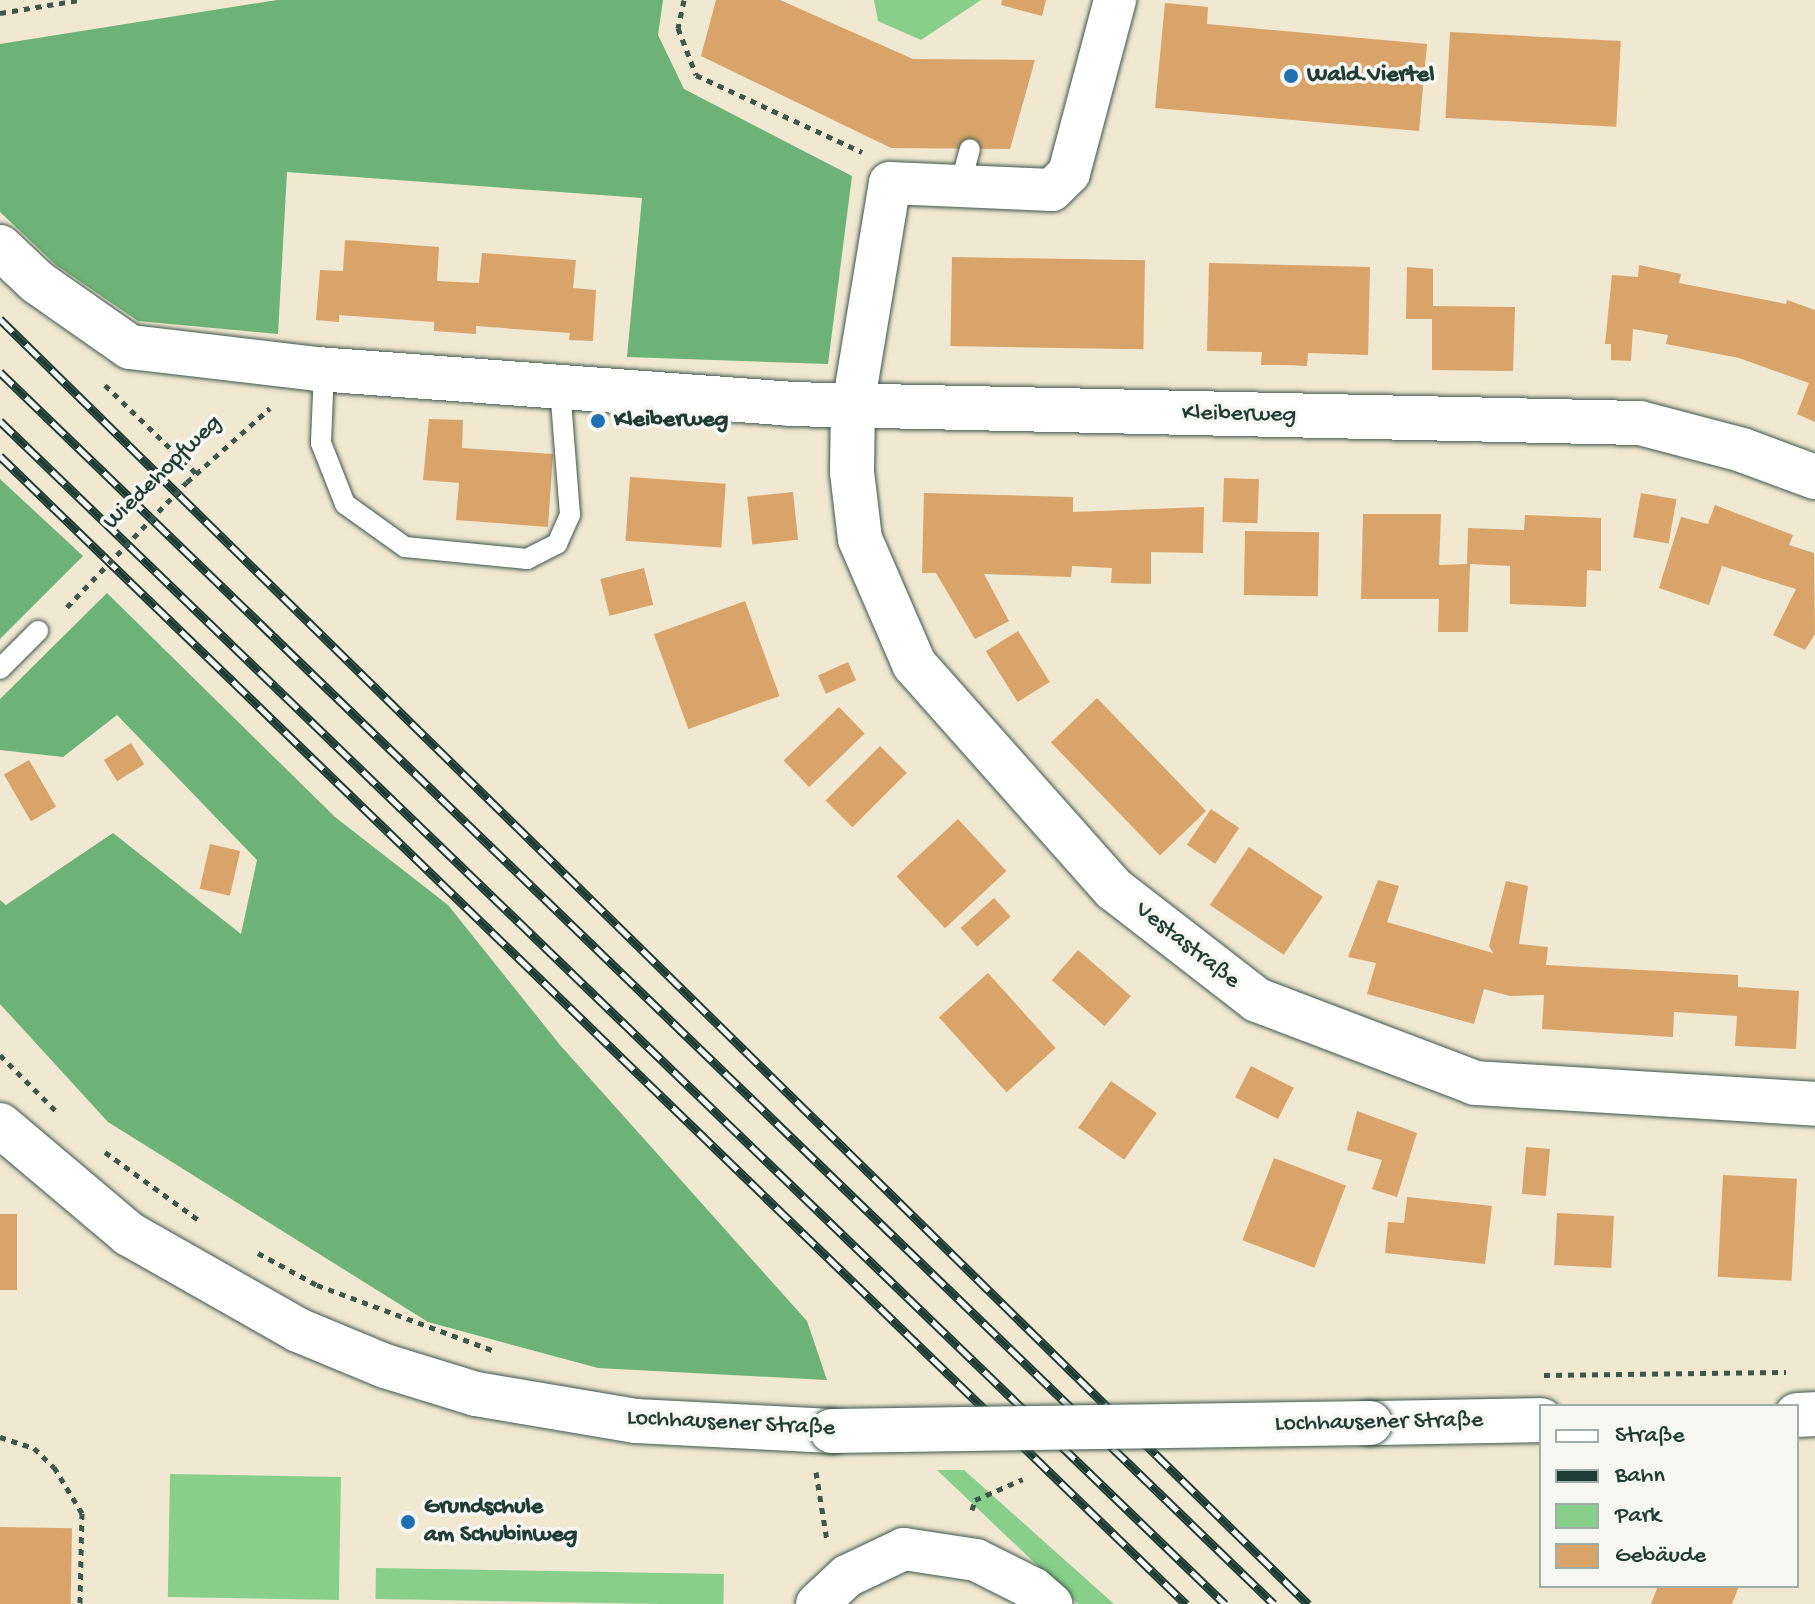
<!DOCTYPE html>
<meta charset="utf-8">
<style>
body{margin:0}
#map{position:relative;width:1815px;height:1604px;overflow:hidden;background:#f0e8d1;font-family:"Gochi Hand",sans-serif}
div>[style]{position:absolute}
.green>*{inset:0;background:#87cf8a;transform-origin:0 0}
.forest>*{inset:0;background:#6db276}
.building>*{inset:0;background:#d8a469;transform-origin:0 0}
.path>*{height:5px;margin-top:-2.5px;transform-origin:0;background:repeating-linear-gradient(90deg,#3e574c 0 6px,transparent 0 12px)}
.roads{filter:drop-shadow(0 0 2px #3e574c) drop-shadow(0 0 2px #3e574c)}
.lane>*{height:20px;margin:-10px;padding:0 10px;transform-origin:10px;border-radius:10px;background:#fff}
.street>*{height:42px;margin:-21px;padding:0 21px;transform-origin:21px;border-radius:21px;background:#fff}
.secondary>*{height:44px;margin:-22px;padding:0 22px;transform-origin:22px;border-radius:22px;background:#fff}
.rail>*{height:9px;margin-top:-4.5px;transform-origin:0;background:repeating-linear-gradient(90deg,#f6f6f2 0 18px,#1f3d34 0 36px);box-sizing:border-box;border-block:2px solid #1f3d34}
.path-bridge>*{height:5px;margin-top:-2.5px;transform-origin:0;background:repeating-linear-gradient(90deg,#3e574c 0 6px,transparent 0 12px)}
.bridges{filter:drop-shadow(0 0 2px #3e574c) drop-shadow(0 0 2px #3e574c)}
.secondary-bridge>*{height:44px;margin:-22px;padding:0 22px;transform-origin:22px;border-radius:22px;background:#fff}
.dots>*{width:22px;height:22px;translate:-50% -50%;box-sizing:border-box;border:4px solid #f6f6f2;border-radius:50%}
span{translate:-50% -50%;white-space:nowrap;text-align:center;line-height:1.15;-webkit-text-stroke:7px #f6f6f2;paint-order:stroke}
.poi-label{font-size:24px;color:#1f3d34;font-weight:700}
.left{translate:0 -50%;text-align:left}
.street-label{font-size:24px;color:#1f3d34}
.legend{position:absolute;left:1539px;top:1404px;width:260px;height:184px;box-sizing:border-box;background:#f6f6f2;border:2px solid #a0aca6;margin:0;padding:10px 14px;list-style:none;font-size:24px;color:#1f3d34}
.legend li{display:flex;align-items:center;gap:16px;height:40px}
.legend b{width:40px;border:2px solid #a0aca6}
</style>
<div id="map">
<div class="green">
<div style="clip-path:polygon(874px 0,981px 0,921px 40px,878px 21px)"></div>
<div style="clip-path:polygon(937px 1470px,964px 1470px,1114px 1604px,1078px 1604px)"></div>
<div style="left:170px;top:1474px;width:171px;height:123px;rotate:1deg"></div>
<div style="left:376px;top:1568px;width:348px;height:31px;rotate:1deg"></div>
</div>
<div class="forest">
<div style="clip-path:polygon(277px 0,663px 0,658px 35px,684px 89px,852px 176px,828px 364px,627px 357px,642px 198px,287px 172px,278px 334px,138px 321px,56px 265px,0 212px,0 44px)"></div>
<div style="clip-path:polygon(0 479px,83px 556px,0 639px)"></div>
<div style="clip-path:polygon(107px 593px,335px 817px,448px 905px,560px 1045px,807px 1321px,827px 1380px,598px 1368px,428px 1322px,108px 1122px,0 1004px,0 900px,6px 905px,113px 833px,241px 934px,257px 860px,117px 715px,63px 757px,0 750px,0 699px)"></div>
</div>
<div class="building">
<div style="clip-path:polygon(716px 0,780px 0,913px 59px,1035px 60px,1010px 149px,891px 148px,701px 56px)"></div>
<div style="clip-path:polygon(1002px 0,1046px 0,1042px 16px,1001px 5px)"></div>
<div style="clip-path:polygon(1165px 3px,1208px 7px,1207px 24px,1427px 44px,1419px 131px,1155px 108px)"></div>
<div style="left:1450px;top:32px;width:171px;height:86px;rotate:3deg"></div>
<div style="clip-path:polygon(345px 240px,439px 247px,437px 281px,479px 283px,482px 253px,576px 260px,573px 288px,596px 290px,593px 341px,569px 340px,570px 333px,476px 326px,476px 334px,434px 331px,434px 322px,339px 315px,339px 322px,316px 320px,320px 270px,343px 271px)"></div>
<div style="left:952px;top:257px;width:193px;height:89px;rotate:1deg"></div>
<div style="clip-path:polygon(1209px 263px,1370px 267px,1368px 355px,1308px 353px,1307px 366px,1286px 365px,1261px 365px,1262px 352px,1207px 351px)"></div>
<div style="clip-path:polygon(1639px 265px,1681px 274px,1679px 283px,1786px 304px,1787px 300px,1815px 310px,1815px 422px,1797px 414px,1809px 383px,1739px 358px,1666px 344px,1668px 335px,1633px 329px,1631px 361px,1611px 360px,1611px 344px,1605px 344px,1612px 275px,1638px 277px)"></div>
<div style="clip-path:polygon(1407px 267px,1433px 269px,1433px 306px,1515px 307px,1513px 371px,1432px 370px,1432px 319px,1406px 319px)"></div>
<div style="clip-path:polygon(429px 419px,463px 420px,462px 448px,553px 454px,548px 527px,456px 520px,459px 483px,423px 480px)"></div>
<div style="left:630px;top:477px;width:96px;height:64px;rotate:4deg"></div>
<div style="left:1224px;top:478px;width:35px;height:44px;rotate:2deg"></div>
<div style="left:793px;top:492px;width:48px;height:46px;rotate:84deg"></div>
<div style="clip-path:polygon(924px 493px,1073px 497px,1073px 512px,1204px 507px,1203px 553px,1151px 552px,1151px 584px,1111px 583px,1112px 568px,1072px 566px,1071px 577px,984px 574px,1009px 621px,975px 639px,936px 573px,922px 573px)"></div>
<div style="left:1641px;top:493px;width:36px;height:45px;rotate:10deg"></div>
<div style="clip-path:polygon(1715px 505px,1793px 535px,1789px 545px,1814px 553px,1815px 634px,1805px 650px,1773px 635px,1796px 589px,1722px 566px,1709px 605px,1659px 588px,1681px 517px,1708px 524px)"></div>
<div style="clip-path:polygon(1363px 514px,1441px 514px,1439px 565px,1467px 564px,1468px 528px,1524px 530px,1525px 515px,1601px 518px,1601px 571px,1587px 570px,1586px 607px,1510px 604px,1510px 566px,1470px 564px,1468px 632px,1438px 632px,1439px 599px,1361px 599px)"></div>
<div style="left:1245px;top:531px;width:74px;height:64px;rotate:1deg"></div>
<div style="left:644px;top:568px;width:38px;height:45px;rotate:76deg"></div>
<div style="left:745px;top:601px;width:101px;height:97px;rotate:70deg"></div>
<div style="left:1018px;top:631px;width:60px;height:38px;rotate:58deg"></div>
<div style="left:848px;top:662px;width:20px;height:33px;rotate:66deg"></div>
<div style="left:1097px;top:698px;width:157px;height:64px;rotate:46deg"></div>
<div style="left:839px;top:707px;width:37px;height:77px;rotate:46deg"></div>
<div style="left:131px;top:743px;width:25px;height:32px;rotate:58deg"></div>
<div style="left:880px;top:746px;width:38px;height:77px;rotate:45deg"></div>
<div style="left:29px;top:760px;width:54px;height:29px;rotate:60deg"></div>
<div style="left:1211px;top:809px;width:34px;height:43px;rotate:34deg"></div>
<div style="left:958px;top:819px;width:71px;height:84px;rotate:47deg"></div>
<div style="left:210px;top:844px;width:31px;height:46px;rotate:13deg"></div>
<div style="left:1249px;top:847px;width:89px;height:70px;rotate:34deg"></div>
<div style="clip-path:polygon(1378px 880px,1399px 886px,1387px 922px,1493px 953px,1489px 946px,1506px 881px,1528px 886px,1519px 944px,1548px 947px,1546px 965px,1738px 975px,1738px 987px,1799px 991px,1796px 1049px,1735px 1046px,1737px 1016px,1674px 1012px,1673px 1037px,1542px 1029px,1544px 995px,1510px 996px,1484px 989px,1474px 1024px,1367px 994px,1376px 963px,1348px 957px)"></div>
<div style="left:994px;top:898px;width:25px;height:45px;rotate:48deg"></div>
<div style="left:1078px;top:950px;width:70px;height:40px;rotate:41deg"></div>
<div style="left:988px;top:973px;width:101px;height:66px;rotate:48deg"></div>
<div style="left:1251px;top:1066px;width:48px;height:35px;rotate:27deg"></div>
<div style="left:1111px;top:1081px;width:56px;height:57px;rotate:35deg"></div>
<div style="clip-path:polygon(1357px 1111px,1417px 1133px,1397px 1197px,1372px 1189px,1382px 1160px,1347px 1150px)"></div>
<div style="left:1526px;top:1147px;width:24px;height:47px;rotate:5deg"></div>
<div style="left:1274px;top:1158px;width:77px;height:88px;rotate:21deg"></div>
<div style="left:1723px;top:1175px;width:74px;height:102px;rotate:3deg"></div>
<div style="clip-path:polygon(1407px 1197px,1492px 1206px,1485px 1264px,1385px 1253px,1388px 1222px,1404px 1223px)"></div>
<div style="left:1557px;top:1213px;width:57px;height:52px;rotate:3deg"></div>
<div style="left:0;top:1214px;width:17px;height:76px"></div>
<div style="left:0;top:1527px;width:72px;height:77px;rotate:1deg"></div>
<div style="clip-path:polygon(1658px 1586px,1739px 1586px,1732px 1604px,1651px 1604px)"></div>
</div>
<div class="path">
<div style="left:684px;top:0;width:29px;rotate:102deg"></div>
<div style="left:678px;top:28px;width:50px;rotate:69deg"></div>
<div style="left:696px;top:75px;width:183px;rotate:24.9deg"></div>
<div style="left:0;top:13px;width:80px;rotate:-9.3deg"></div>
<div style="left:105px;top:385px;width:128px;rotate:44.1deg"></div>
<div style="left:187px;top:482px;width:111px;rotate:-41.7deg"></div>
<div style="left:0;top:1055px;width:81px;rotate:45deg"></div>
<div style="left:105px;top:1152px;width:117px;rotate:36deg"></div>
<div style="left:258px;top:1253px;width:67px;rotate:28.5deg"></div>
<div style="left:317px;top:1285px;width:187px;rotate:20.4deg"></div>
<div style="left:1544px;top:1375px;width:242px;rotate:-0.7deg"></div>
<div style="left:0;top:1437px;width:36px;rotate:18deg"></div>
<div style="left:34px;top:1448px;width:28px;rotate:44deg"></div>
<div style="left:54px;top:1467px;width:54px;rotate:58.7deg"></div>
<div style="left:82px;top:1513px;width:91px;rotate:91.3deg"></div>
<div style="left:816px;top:1472px;width:70px;rotate:80.9deg"></div>
<div style="left:972px;top:1510px;width:10px;rotate:-73deg"></div>
<div style="left:975px;top:1500px;width:52px;rotate:-23.6deg"></div>
</div>
<div class="roads">
<div class="lane">
<div style="left:960px;top:186px;width:38px;rotate:-75deg"></div>
<div style="left:324px;top:370px;width:73px;rotate:92.4deg"></div>
<div style="left:321px;top:443px;width:66px;rotate:68.5deg"></div>
<div style="left:345px;top:504px;width:74px;rotate:35.6deg"></div>
<div style="left:405px;top:547px;width:123px;rotate:5.6deg"></div>
<div style="left:527px;top:559px;width:34px;rotate:-27deg"></div>
<div style="left:557px;top:544px;width:32px;rotate:-66deg"></div>
<div style="left:570px;top:515px;width:127px;rotate:-94.5deg"></div>
<div style="left:0;top:669px;width:54px;rotate:-45deg"></div>
</div>
<div class="street">
<div style="left:853px;top:406px;width:226px;rotate:-80.6deg"></div>
<div style="left:890px;top:183px;width:162px;rotate:2.5deg"></div>
<div style="left:1052px;top:190px;width:24px;rotate:-45deg"></div>
<div style="left:1069px;top:173px;width:179px;rotate:-75.1deg"></div>
<div style="left:817px;top:1604px;width:41px;rotate:-43deg"></div>
<div style="left:847px;top:1576px;width:63px;rotate:-25.3deg"></div>
<div style="left:904px;top:1549px;width:73px;rotate:8.7deg"></div>
<div style="left:976px;top:1560px;width:65px;rotate:26.6deg"></div>
<div style="left:1034px;top:1589px;width:23px;rotate:41deg"></div>
</div>
<div class="secondary">
<div style="left:0;top:247px;width:51px;rotate:43.4deg"></div>
<div style="left:37px;top:282px;width:113px;rotate:35deg"></div>
<div style="left:130px;top:347px;width:188px;rotate:6.7deg"></div>
<div style="left:317px;top:369px;width:472px;rotate:4.2deg"></div>
<div style="left:788px;top:404px;width:852px;rotate:1.28deg"></div>
<div style="left:1640px;top:423px;width:106px;rotate:14.8deg"></div>
<div style="left:1742px;top:450px;width:78px;rotate:20.3deg"></div>
<div style="left:853px;top:406px;width:66px;rotate:90.9deg"></div>
<div style="left:852px;top:472px;width:67px;rotate:83.2deg"></div>
<div style="left:860px;top:539px;width:136px;rotate:66.6deg"></div>
<div style="left:914px;top:664px;width:301px;rotate:48.4deg"></div>
<div style="left:1114px;top:889px;width:181px;rotate:37.8deg"></div>
<div style="left:1257px;top:1000px;width:233px;rotate:20.8deg"></div>
<div style="left:1475px;top:1083px;width:341px;rotate:3.5deg"></div>
<div style="left:0;top:1125px;width:169px;rotate:40.2deg"></div>
<div style="left:129px;top:1234px;width:194px;rotate:29.6deg"></div>
<div style="left:298px;top:1330px;width:94px;rotate:22.5deg"></div>
<div style="left:385px;top:1366px;width:95px;rotate:17.1deg"></div>
<div style="left:476px;top:1394px;width:162px;rotate:9.6deg"></div>
<div style="left:636px;top:1421px;width:196px;rotate:2.9deg"></div>
<div style="left:1797px;top:1415px;width:18px;rotate:-3deg"></div>
<div style="left:1370px;top:1423px;width:171px;rotate:-1deg"></div>
</div>
</div>
<div class="rail">
<div style="left:0;top:319px;width:1834px;rotate:44.49deg"></div>
<div style="left:0;top:372px;width:1772px;rotate:44.04deg"></div>
<div style="left:0;top:421px;width:1703px;rotate:44deg"></div>
<div style="left:0;top:456px;width:1651px;rotate:44.07deg"></div>
</div>
<div class="path-bridge">
<div style="left:67px;top:607px;width:173px;rotate:-46.2deg"></div>
</div>
<div class="bridges">
<div class="secondary-bridge">
<div style="left:832px;top:1431px;width:538px;rotate:-0.85deg"></div>
</div>
</div>
<div class="dots">
<div style="left:1291px;top:76px;background:#1f6fb2"></div>
<div style="left:598px;top:421px;background:#1f6fb2"></div>
<div style="left:408px;top:1522px;background:#1f6fb2"></div>
</div>
<div class="poi-label">
<span class="left" style="left:1307px;top:76px">Wald.Viertel</span>
<span class="left" style="left:614px;top:421px">Kleiberweg</span>
<span class="left" style="left:424px;top:1522px">Grundschule<br>am Schubinweg</span>
</div>
<div class="street-label">
<span style="left:1239px;top:415px;rotate:1deg">Kleiberweg</span>
<span style="left:163px;top:473px;rotate:-44deg">Wiedehopfweg</span>
<span style="left:1187px;top:946px;rotate:38deg">Vestastraße</span>
<span style="left:1379px;top:1423px;rotate:-1deg">Lochhausener Straße</span>
<span style="left:731px;top:1424px;rotate:3deg">Lochhausener Straße</span>
</div>
<ul class="legend">
<li><b style="height:10px;background:#fff"></b>Straße</li>
<li><b style="height:10px;background:#1f3d34"></b>Bahn</li>
<li><b style="height:22px;background:#87cf8a"></b>Park</li>
<li><b style="height:22px;background:#d8a469"></b>Gebäude</li>
</ul>
</div>
